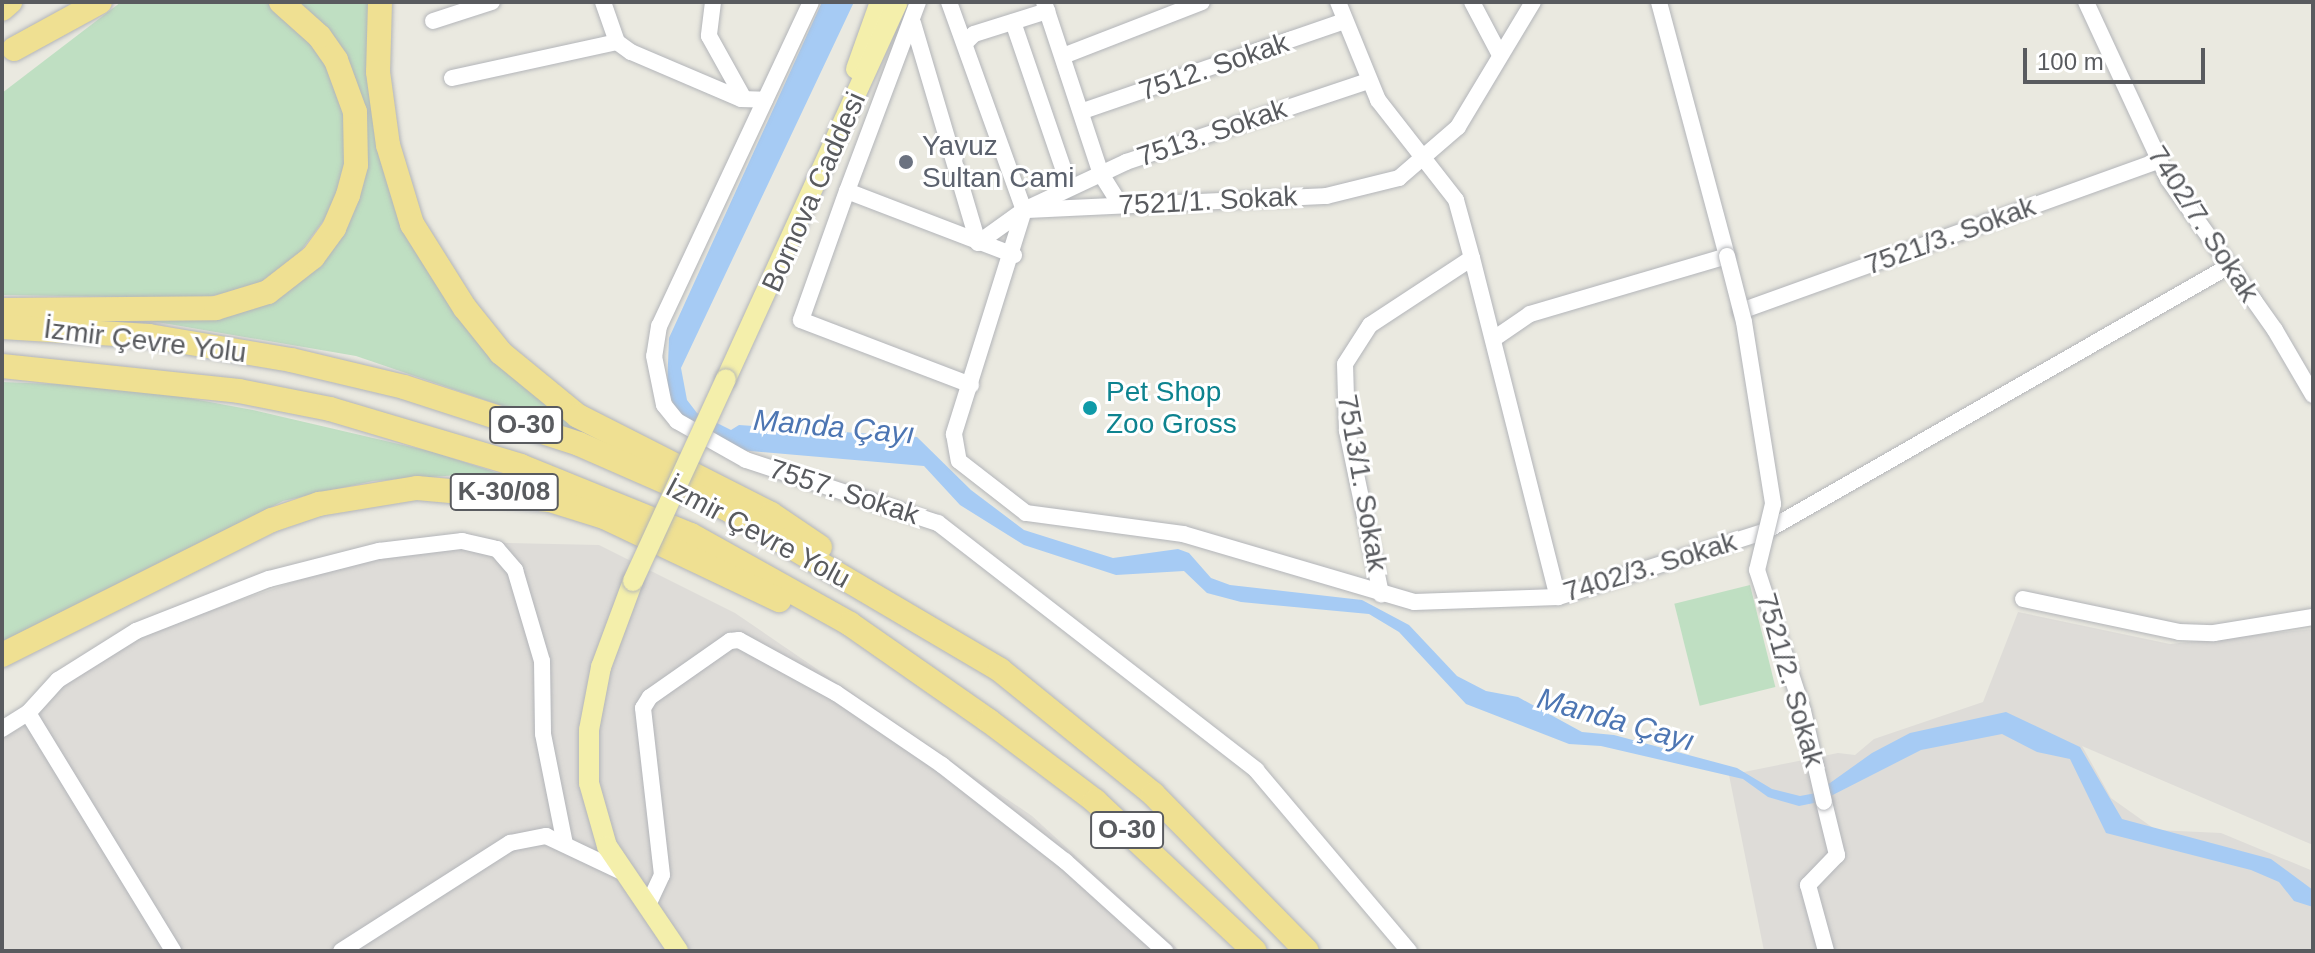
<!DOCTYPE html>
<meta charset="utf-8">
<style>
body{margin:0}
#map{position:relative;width:2315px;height:953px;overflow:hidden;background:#eae9e0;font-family:Arial,sans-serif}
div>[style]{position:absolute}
.industrial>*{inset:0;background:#dedcd8}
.green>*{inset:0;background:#bfdfc2;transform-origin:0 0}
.water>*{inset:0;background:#a6cbf4}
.roads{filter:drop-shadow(0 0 2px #b3b5b9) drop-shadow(0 0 2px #b3b5b9)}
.minor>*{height:16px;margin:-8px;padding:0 8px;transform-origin:8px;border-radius:8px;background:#fff}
.major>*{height:20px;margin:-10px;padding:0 10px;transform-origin:10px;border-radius:10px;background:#f4efab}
.highway>*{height:24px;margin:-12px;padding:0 12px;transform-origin:12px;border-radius:12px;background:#efe092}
.bridges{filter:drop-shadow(0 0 2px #b3b5b9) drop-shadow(0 0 2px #b3b5b9)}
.minor-bridge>*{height:16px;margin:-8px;padding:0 8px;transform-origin:8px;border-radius:8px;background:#fff}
.major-bridge>*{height:20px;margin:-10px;padding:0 10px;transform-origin:10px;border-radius:10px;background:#f4efab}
.dots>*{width:22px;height:22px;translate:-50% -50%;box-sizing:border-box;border:4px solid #fff;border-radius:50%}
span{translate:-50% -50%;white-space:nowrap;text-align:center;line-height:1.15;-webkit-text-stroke:6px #fff;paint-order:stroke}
.shield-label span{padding:2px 6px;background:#fff;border:2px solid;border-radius:6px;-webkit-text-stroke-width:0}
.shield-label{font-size:26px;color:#595b5f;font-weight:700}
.street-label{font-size:28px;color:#595b5f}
.worship-label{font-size:28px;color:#5b616d}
.left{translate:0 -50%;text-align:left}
.culture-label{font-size:28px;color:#0d838f}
.water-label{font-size:30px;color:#4d76b3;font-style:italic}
.frame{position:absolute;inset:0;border:4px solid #595b5f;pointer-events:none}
.scale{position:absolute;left:2023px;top:48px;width:182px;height:36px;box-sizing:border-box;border:4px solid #595b5f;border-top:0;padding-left:10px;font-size:24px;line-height:28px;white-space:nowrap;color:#595b5f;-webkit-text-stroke:6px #fff;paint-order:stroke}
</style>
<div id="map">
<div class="industrial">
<div style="clip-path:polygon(466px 542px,599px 545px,735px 613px,1032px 816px,1180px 951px,2px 951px,2px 738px,22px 727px,59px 687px,138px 635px,367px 557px)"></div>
<div style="clip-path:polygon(2018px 612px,2170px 644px,2313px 629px,2313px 845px,2082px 746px,2111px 798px,2156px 830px,2221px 833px,2313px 871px,2313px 951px,1764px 951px,1729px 775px,1838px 753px,1855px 755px,1874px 739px,1983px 702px)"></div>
</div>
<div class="green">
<div style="clip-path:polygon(121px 2px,266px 2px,309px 34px,330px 66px,347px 112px,347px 160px,332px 209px,294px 260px,253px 289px,199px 298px,2px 295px,2px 93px)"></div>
<div style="clip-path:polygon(295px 2px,371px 2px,385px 165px,482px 343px,579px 432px,356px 356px,134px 318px,208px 316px,317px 266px,364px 130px)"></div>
<div style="clip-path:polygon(2px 382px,128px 387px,253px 410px,433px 452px,547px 489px,474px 474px,373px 481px,283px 501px,2px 645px)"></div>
<div style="left:1750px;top:585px;width:105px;height:78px;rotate:76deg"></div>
</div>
<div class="water">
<div style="clip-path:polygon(822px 2px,854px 2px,681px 368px,687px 400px,697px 413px,731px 430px,739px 425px,917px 437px,971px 490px,1024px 530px,1113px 558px,1178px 549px,1189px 553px,1211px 578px,1230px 585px,1362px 600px,1409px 625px,1457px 676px,1486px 691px,1518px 697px,1582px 732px,1614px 735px,1737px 768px,1772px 789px,1800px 796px,1816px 793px,1872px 753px,1910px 733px,2006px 712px,2080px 747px,2122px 819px,2271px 859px,2313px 890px,2313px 907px,2294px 901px,2279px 882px,2251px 870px,2106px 833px,2070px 759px,2037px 752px,2002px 734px,1921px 750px,1819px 802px,1799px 806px,1768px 797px,1743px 779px,1601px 746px,1569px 744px,1466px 704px,1399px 632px,1369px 614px,1241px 602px,1207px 593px,1184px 571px,1116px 575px,1024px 545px,960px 505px,924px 466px,739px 450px,680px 418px,667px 389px,669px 338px)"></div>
</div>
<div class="roads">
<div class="minor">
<div style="left:603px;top:2px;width:42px;rotate:70.7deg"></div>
<div style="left:617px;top:42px;width:17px;rotate:36deg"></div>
<div style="left:631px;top:52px;width:120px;rotate:23.1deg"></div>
<div style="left:741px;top:99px;width:24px;rotate:2deg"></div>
<div style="left:713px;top:2px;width:34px;rotate:97deg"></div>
<div style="left:709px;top:36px;width:72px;rotate:60.9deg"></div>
<div style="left:811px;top:2px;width:358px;rotate:115.1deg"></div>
<div style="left:659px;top:326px;width:30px;rotate:99deg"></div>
<div style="left:654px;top:356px;width:50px;rotate:78.5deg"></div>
<div style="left:664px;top:405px;width:21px;rotate:51deg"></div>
<div style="left:677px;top:421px;width:79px;rotate:29.5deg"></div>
<div style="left:746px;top:460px;width:202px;rotate:18.2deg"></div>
<div style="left:938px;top:523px;width:403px;rotate:37.8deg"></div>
<div style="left:1256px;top:770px;width:237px;rotate:49.8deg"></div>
<div style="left:949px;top:2px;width:221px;rotate:70.2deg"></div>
<div style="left:1044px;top:2px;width:181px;rotate:71.7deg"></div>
<div style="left:1101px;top:174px;width:36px;rotate:58deg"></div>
<div style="left:1338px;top:2px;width:106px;rotate:67.8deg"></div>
<div style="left:1378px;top:100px;width:127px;rotate:52deg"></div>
<div style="left:1456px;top:200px;width:60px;rotate:74.6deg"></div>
<div style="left:1472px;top:258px;width:122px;rotate:146.7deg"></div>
<div style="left:1370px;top:325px;width:46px;rotate:122.7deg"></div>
<div style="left:1345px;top:364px;width:67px;rotate:88.3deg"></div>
<div style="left:1347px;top:431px;width:167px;rotate:78.2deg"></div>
<div style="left:1472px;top:2px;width:60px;rotate:62.2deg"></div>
<div style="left:1533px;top:2px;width:146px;rotate:121deg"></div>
<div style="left:1458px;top:127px;width:78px;rotate:139.2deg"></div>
<div style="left:1399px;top:178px;width:75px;rotate:166.1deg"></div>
<div style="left:1326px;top:196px;width:302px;rotate:177.3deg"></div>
<div style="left:1024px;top:210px;width:235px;rotate:107.4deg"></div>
<div style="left:954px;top:434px;width:27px;rotate:80deg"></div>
<div style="left:959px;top:461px;width:85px;rotate:37.8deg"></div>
<div style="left:1026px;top:513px;width:158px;rotate:7.6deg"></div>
<div style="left:1183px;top:534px;width:241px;rotate:16.4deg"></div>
<div style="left:1414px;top:602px;width:144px;rotate:-2deg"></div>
<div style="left:1558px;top:597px;width:218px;rotate:-17.6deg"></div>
<div style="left:1766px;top:531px;width:533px;rotate:-29.78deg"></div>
<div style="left:2086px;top:2px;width:195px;rotate:65.1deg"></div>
<div style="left:2168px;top:179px;width:185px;rotate:54.7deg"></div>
<div style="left:2275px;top:330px;width:75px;rotate:59.7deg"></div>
<div style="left:433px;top:21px;width:62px;rotate:-17.9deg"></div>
<div style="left:1013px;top:22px;width:173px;rotate:71.1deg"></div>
<div style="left:913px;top:23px;width:229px;rotate:73.5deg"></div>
<div style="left:978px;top:243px;width:57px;rotate:-35.7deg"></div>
<div style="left:1024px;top:210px;width:113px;rotate:-25.2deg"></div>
<div style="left:1126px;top:162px;width:255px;rotate:-18.5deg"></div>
<div style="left:966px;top:42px;width:11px;rotate:-45deg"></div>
<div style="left:974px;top:34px;width:77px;rotate:-17.5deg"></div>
<div style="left:1063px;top:56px;width:149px;rotate:-21.2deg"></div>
<div style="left:452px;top:78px;width:169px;rotate:-12.3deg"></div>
<div style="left:1083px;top:111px;width:277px;rotate:-19deg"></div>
<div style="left:847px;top:191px;width:202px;rotate:-69.4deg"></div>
<div style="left:1472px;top:258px;width:350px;rotate:75.8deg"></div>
<div style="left:1741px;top:311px;width:443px;rotate:-19.8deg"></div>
<div style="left:1495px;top:338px;width:42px;rotate:-34.4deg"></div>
<div style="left:1530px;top:314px;width:205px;rotate:-16.4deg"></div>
<div style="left:1727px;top:256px;width:263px;rotate:-105deg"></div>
<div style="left:971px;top:385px;width:182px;rotate:-159.1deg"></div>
<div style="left:801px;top:320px;width:137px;rotate:-70.4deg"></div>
<div style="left:847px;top:191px;width:179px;rotate:21deg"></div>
<div style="left:2023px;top:599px;width:159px;rotate:11.9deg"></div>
<div style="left:2179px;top:632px;width:35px;rotate:2deg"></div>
<div style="left:2214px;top:633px;width:100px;rotate:-9.2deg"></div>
<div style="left:28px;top:713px;width:279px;rotate:58.6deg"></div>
<div style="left:2px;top:729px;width:31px;rotate:-32deg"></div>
<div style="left:28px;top:713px;width:45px;rotate:-47.7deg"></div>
<div style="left:58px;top:680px;width:92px;rotate:-32.1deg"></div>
<div style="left:136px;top:631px;width:143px;rotate:-21.4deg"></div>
<div style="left:269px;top:579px;width:114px;rotate:-14.3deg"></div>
<div style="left:379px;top:551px;width:84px;rotate:-6.9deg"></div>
<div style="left:462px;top:541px;width:36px;rotate:13deg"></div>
<div style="left:497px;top:549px;width:28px;rotate:49deg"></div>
<div style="left:515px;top:570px;width:95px;rotate:73.5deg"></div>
<div style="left:542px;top:661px;width:73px;rotate:89.2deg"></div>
<div style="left:543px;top:734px;width:112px;rotate:78.7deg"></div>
<div style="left:1824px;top:802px;width:55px;rotate:76.2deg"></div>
<div style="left:1837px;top:855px;width:42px;rotate:134deg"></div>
<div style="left:1808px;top:885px;width:68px;rotate:74.7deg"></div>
<div style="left:647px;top:907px;width:35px;rotate:-65deg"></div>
<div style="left:662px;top:875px;width:168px;rotate:-96.5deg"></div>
<div style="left:643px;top:708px;width:13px;rotate:-58deg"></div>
<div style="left:650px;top:697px;width:98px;rotate:-35deg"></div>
<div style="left:730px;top:641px;width:9px;rotate:-6deg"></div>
<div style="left:739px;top:640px;width:111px;rotate:28.7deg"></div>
<div style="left:836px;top:693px;width:128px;rotate:34.2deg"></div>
<div style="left:942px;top:765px;width:156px;rotate:38deg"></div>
<div style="left:1065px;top:861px;width:135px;rotate:42deg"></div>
<div style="left:341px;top:951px;width:201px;rotate:-32.6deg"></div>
<div style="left:510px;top:843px;width:37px;rotate:-11deg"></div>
<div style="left:546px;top:836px;width:86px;rotate:25.4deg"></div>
</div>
<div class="major">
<div style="left:856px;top:69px;width:71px;rotate:-70.3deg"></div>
<div style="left:726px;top:379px;width:414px;rotate:-65.5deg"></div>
<div style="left:633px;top:581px;width:92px;rotate:110.4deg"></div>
<div style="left:601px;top:667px;width:64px;rotate:100.8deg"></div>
<div style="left:589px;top:730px;width:53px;rotate:90deg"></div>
<div style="left:589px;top:783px;width:66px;rotate:74.1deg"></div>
<div style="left:607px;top:846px;width:127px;rotate:55.9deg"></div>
</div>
<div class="highway">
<div style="left:380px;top:2px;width:70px;rotate:91.6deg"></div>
<div style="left:378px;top:72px;width:74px;rotate:82.2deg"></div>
<div style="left:388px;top:145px;width:83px;rotate:73.1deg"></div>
<div style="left:412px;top:224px;width:99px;rotate:57.8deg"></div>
<div style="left:465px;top:308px;width:58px;rotate:51.3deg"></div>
<div style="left:501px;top:353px;width:99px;rotate:39.3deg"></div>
<div style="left:578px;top:416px;width:216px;rotate:26.9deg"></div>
<div style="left:771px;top:514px;width:59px;rotate:34deg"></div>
<div style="left:2px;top:9px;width:11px;rotate:-41deg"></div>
<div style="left:14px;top:49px;width:98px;rotate:-28.7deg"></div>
<div style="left:2px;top:310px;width:214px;rotate:-0.5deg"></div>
<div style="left:216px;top:308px;width:54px;rotate:-17.1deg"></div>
<div style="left:268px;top:292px;width:57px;rotate:-37.9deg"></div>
<div style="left:313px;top:257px;width:36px;rotate:-54deg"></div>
<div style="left:334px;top:228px;width:36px;rotate:-67deg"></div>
<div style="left:348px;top:195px;width:31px;rotate:-75deg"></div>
<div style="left:356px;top:165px;width:53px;rotate:-91.1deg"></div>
<div style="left:355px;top:112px;width:55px;rotate:-110.1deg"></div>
<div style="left:336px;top:60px;width:29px;rotate:-125deg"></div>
<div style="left:319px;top:36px;width:51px;rotate:-138.2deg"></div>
<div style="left:2px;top:327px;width:147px;rotate:3.5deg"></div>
<div style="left:149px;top:336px;width:144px;rotate:9.6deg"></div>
<div style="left:291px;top:360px;width:116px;rotate:13.4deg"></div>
<div style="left:404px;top:387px;width:184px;rotate:18deg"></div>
<div style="left:579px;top:444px;width:162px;rotate:23.7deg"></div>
<div style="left:727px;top:509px;width:317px;rotate:30.5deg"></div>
<div style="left:1000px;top:670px;width:197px;rotate:39deg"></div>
<div style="left:1153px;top:794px;width:220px;rotate:45.6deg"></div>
<div style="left:2px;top:366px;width:238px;rotate:6deg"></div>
<div style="left:239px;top:391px;width:93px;rotate:11.2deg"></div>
<div style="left:330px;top:409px;width:199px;rotate:16.6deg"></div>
<div style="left:521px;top:466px;width:183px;rotate:22.1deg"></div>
<div style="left:691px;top:535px;width:182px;rotate:29.2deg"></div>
<div style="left:850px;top:624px;width:169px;rotate:34.9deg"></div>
<div style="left:989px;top:721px;width:133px;rotate:37deg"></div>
<div style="left:1095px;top:801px;width:219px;rotate:43.2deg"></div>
<div style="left:2px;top:655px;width:302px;rotate:-26.6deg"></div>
<div style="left:272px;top:520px;width:50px;rotate:-18.8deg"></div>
<div style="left:319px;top:504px;width:99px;rotate:-9.3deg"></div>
<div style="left:417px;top:488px;width:134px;rotate:5.2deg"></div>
<div style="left:550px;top:500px;width:57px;rotate:17.5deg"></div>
<div style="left:604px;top:517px;width:194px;rotate:25.4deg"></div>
</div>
</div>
<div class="bridges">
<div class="minor-bridge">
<div style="left:1727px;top:256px;width:68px;rotate:75.6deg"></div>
<div style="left:1744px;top:322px;width:184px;rotate:80.9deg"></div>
<div style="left:1773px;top:504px;width:68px;rotate:103.6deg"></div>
<div style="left:1757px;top:570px;width:148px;rotate:71.9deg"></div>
<div style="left:1803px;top:711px;width:93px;rotate:77deg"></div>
</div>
<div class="major-bridge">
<div style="left:633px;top:581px;width:222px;rotate:-65.3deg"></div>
</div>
</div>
<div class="dots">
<div style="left:906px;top:162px;background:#6b7280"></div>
<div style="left:1090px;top:408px;background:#0f9aa8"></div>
</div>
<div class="shield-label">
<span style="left:526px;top:425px">O-30</span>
<span style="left:504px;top:492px">K-30/08</span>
<span style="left:1127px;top:830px">O-30</span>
</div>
<div class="street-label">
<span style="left:1214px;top:67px;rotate:-19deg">7512. Sokak</span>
<span style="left:1212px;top:133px;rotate:-19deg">7513. Sokak</span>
<span style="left:814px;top:192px;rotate:-66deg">Bornova Caddesi</span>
<span style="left:1208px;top:201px;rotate:-3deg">7521/1. Sokak</span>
<span style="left:2203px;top:224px;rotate:57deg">7402/7. Sokak</span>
<span style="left:1950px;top:236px;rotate:-20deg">7521/3. Sokak</span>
<span style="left:145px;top:341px;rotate:7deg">İzmir Çevre Yolu</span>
<span style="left:1362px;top:483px;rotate:80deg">7513/1. Sokak</span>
<span style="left:844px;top:492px;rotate:18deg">7557. Sokak</span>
<span style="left:758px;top:533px;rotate:28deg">İzmir Çevre Yolu</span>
<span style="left:1650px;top:567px;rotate:-17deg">7402/3. Sokak</span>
<span style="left:1790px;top:680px;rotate:74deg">7521/2. Sokak</span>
</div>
<div class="worship-label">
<span class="left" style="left:922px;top:162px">Yavuz<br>Sultan Cami</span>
</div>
<div class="culture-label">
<span class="left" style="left:1106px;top:408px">Pet Shop<br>Zoo Gross</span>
</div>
<div class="water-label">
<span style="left:834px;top:427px;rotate:5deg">Manda Çayı</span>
<span style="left:1616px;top:720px;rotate:16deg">Manda Çayı</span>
</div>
<div class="frame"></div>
<div class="scale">100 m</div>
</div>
